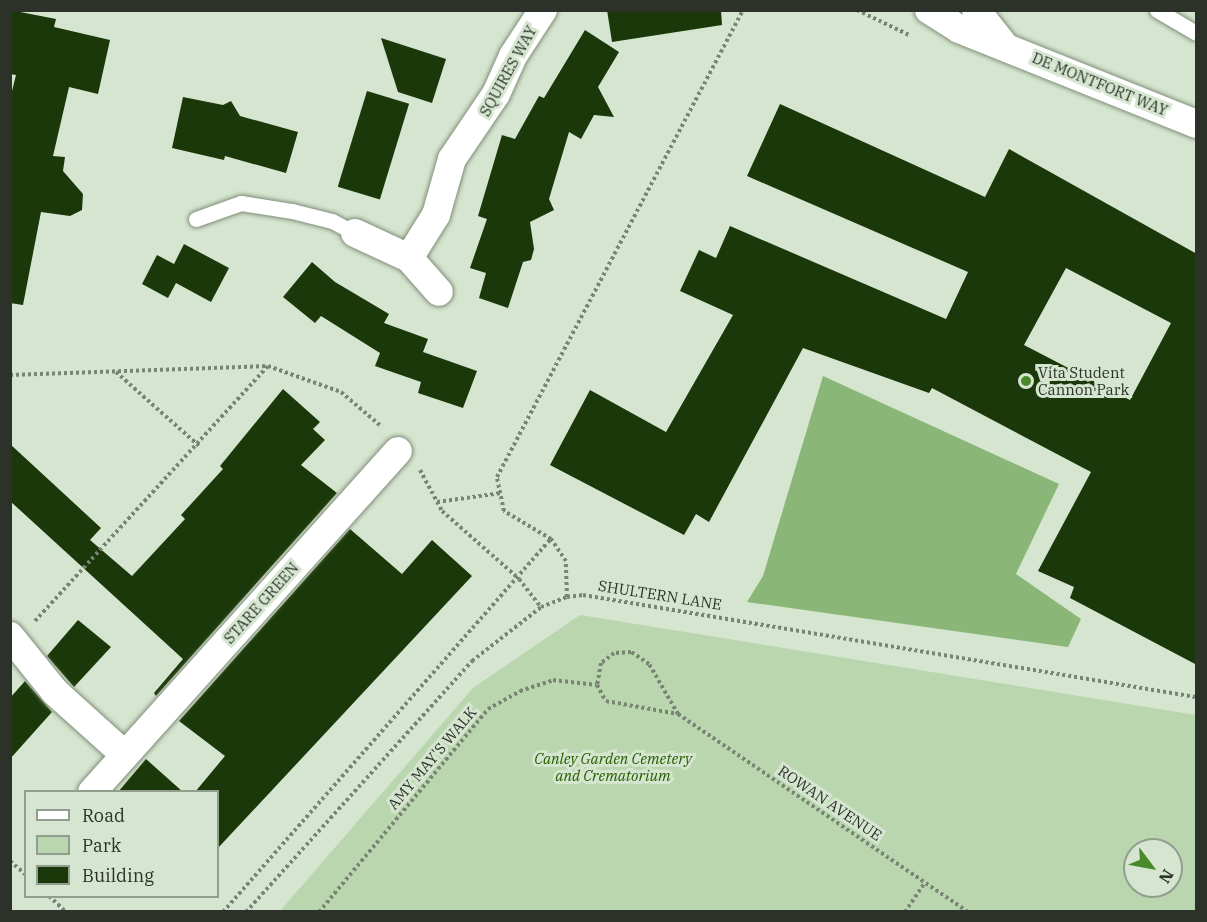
<!DOCTYPE html>
<style>
body{margin:0}
#map{position:relative;width:1207px;height:922px;overflow:hidden;background:#d5e5cf;font-family:"IBM Plex Serif",serif}
div>[style]{position:absolute}
.green>*{inset:0;background:#bad6af}
.forest>*{inset:0;background:#8ab777}
.building>*{inset:0;background:#1a3809;transform-origin:0 0}
.path>*{height:4px;margin-top:-2px;transform-origin:0;background:repeating-linear-gradient(90deg,#798475 0 3px,transparent 0 6px)}
.roads{filter:drop-shadow(0 0 2px #808e7a) drop-shadow(0 0 2px #808e7a)}
.service>*{height:15px;margin:-7.5px;padding:0 7.5px;transform-origin:7.5px;border-radius:7.5px;background:#fff}
.minor>*{height:28px;margin:-14px;padding:0 14px;transform-origin:14px;border-radius:14px;background:#fff}
.dots>*{width:16px;height:16px;translate:-50% -50%;box-sizing:border-box;border:3px solid #d5e5cf;border-radius:50%}
span{translate:-50% -50%;white-space:nowrap;text-align:center;line-height:1.15;-webkit-text-stroke:6px #d5e5cf;paint-order:stroke}
.street-label{font-size:15px;color:#2c322a}
.poi-label{font-size:15px;color:#2c322a}
.left{translate:0 -50%;text-align:left}
.park-label{font-size:15px;color:#286000;font-style:italic}
.frame{position:absolute;inset:0;border:12px solid #2c322a;pointer-events:none}
.legend{position:absolute;left:24px;top:790px;width:195px;height:108px;box-sizing:border-box;background:#d5e5cf;border:2px solid #919d8d;margin:0;padding:8px 10px;list-style:none;font-size:18px;color:#2c322a}
.legend li{display:flex;align-items:center;gap:12px;height:30px}
.legend b{width:30px;border:2px solid #919d8d}
.north{position:absolute;left:1123px;top:838px;width:60px;height:60px;box-sizing:border-box;background:#d5e5cf;border:2px solid #919d8d;border-radius:50%;rotate:122deg;font-size:16px;font-weight:700;line-height:24px;text-align:center;color:#2c322a}
.north::after{content:'';display:block;margin:auto;width:21px;height:27px;background:#4a8929;clip-path:polygon(50% 0,100% 100%,50% 72%,0 100%)}
</style>
<div id="map">
<div class="green">
<div style="clip-path:polygon(evenodd,580px 615px,1196px 715px,1196px 911px,280px 911px,473px 688px,580px 615px,1135px 850px,1171px 850px,1171px 886px,1135px 886px,1135px 850px)"></div>
</div>
<div class="forest">
<div style="clip-path:polygon(823px 376px,1059px 484px,1016px 574px,1081px 619px,1068px 647px,747px 602px,763px 576px)"></div>
</div>
<div class="building">
<div style="clip-path:polygon(10px 10px,56px 19px,54px 27px,110px 40px,98px 94px,69px 87px,53px 156px,65px 157px,63px 171px,83px 194px,82px 210px,70px 216px,41px 212px,23px 305px,10px 303px,10px 99px,16px 75px,10px 74px)"></div>
<div style="clip-path:polygon(607px 10px,721px 10px,722px 25px,612px 42px)"></div>
<div style="clip-path:polygon(585px 30px,619px 52px,598px 87px,614px 117px,594px 115px,581px 139px,569px 132px,549px 199px,554px 210px,530px 222px,534px 249px,531px 260px,523px 262px,508px 308px,479px 298px,486px 273px,470px 268px,487px 219px,478px 216px,502px 135px,515px 139px,539px 96px,544px 98px)"></div>
<div style="clip-path:polygon(381px 38px,446px 59px,432px 103px,398px 92px)"></div>
<div style="left:367px;top:91px;width:44px;height:100px;rotate:17deg"></div>
<div style="clip-path:polygon(183px 97px,223px 105px,231px 101px,240px 116px,298px 132px,286px 173px,225px 156px,224px 160px,172px 148px)"></div>
<div style="clip-path:polygon(evenodd,780px 104px,985px 197px,1009px 149px,1197px 254px,1197px 665px,1070px 598px,1074px 587px,1038px 571px,1091px 472px,932px 388px,929px 393px,803px 348px,709px 522px,696px 514px,684px 535px,550px 465px,590px 390px,666px 432px,733px 315px,680px 291px,699px 250px,716px 258px,730px 226px,946px 319px,968px 272px,747px 176px,780px 104px,1066px 268px,1171px 323px,1130px 400px,1024px 345px,1066px 268px)"></div>
<div style="clip-path:polygon(184px 244px,229px 268px,211px 302px,176px 283px,168px 298px,142px 284px,157px 255px,174px 264px)"></div>
<div style="clip-path:polygon(312px 262px,335px 282px,389px 314px,384px 323px,428px 339px,423px 352px,477px 371px,463px 408px,418px 393px,421px 382px,375px 366px,380px 353px,321px 316px,315px 323px,283px 297px)"></div>
<div style="clip-path:polygon(283px 389px,320px 422px,313px 429px,325px 440px,301px 465px,337px 493px,156px 696px,154px 693px,183px 659px,10px 501px,10px 444px,101px 528px,90px 540px,132px 576px,185px 519px,181px 515px,223px 469px,220px 466px)"></div>
<div style="clip-path:polygon(350px 529px,402px 574px,432px 540px,472px 576px,218px 848px,218px 792px,195px 792px,225px 756px,179px 721px)"></div>
<div style="clip-path:polygon(78px 620px,111px 647px,74px 687px,47px 656px)"></div>
<div style="clip-path:polygon(25px 681px,52px 712px,10px 759px,10px 698px)"></div>
<div style="clip-path:polygon(146px 759px,183px 792px,118px 792px)"></div>
</div>
<div class="path">
<div style="left:857px;top:10px;width:58px;rotate:25.7deg"></div>
<div style="left:116px;top:372px;width:111px;rotate:41.7deg"></div>
<div style="left:10px;top:375px;width:258px;rotate:-2deg"></div>
<div style="left:268px;top:366px;width:77px;rotate:19.6deg"></div>
<div style="left:341px;top:392px;width:54px;rotate:40.5deg"></div>
<div style="left:420px;top:470px;width:47px;rotate:61.8deg"></div>
<div style="left:442px;top:511px;width:103px;rotate:41.4deg"></div>
<div style="left:519px;top:579px;width:36px;rotate:52deg"></div>
<div style="left:437px;top:502px;width:65px;rotate:-8deg"></div>
<div style="left:567px;top:597px;width:36px;rotate:-92deg"></div>
<div style="left:566px;top:561px;width:27px;rotate:-124deg"></div>
<div style="left:551px;top:539px;width:55px;rotate:-149.2deg"></div>
<div style="left:504px;top:511px;width:35px;rotate:-102deg"></div>
<div style="left:497px;top:477px;width:528px;rotate:-62.22deg"></div>
<div style="left:35px;top:621px;width:345px;rotate:-47.6deg"></div>
<div style="left:678px;top:714px;width:58px;rotate:-120.1deg"></div>
<div style="left:649px;top:664px;width:22px;rotate:-146deg"></div>
<div style="left:631px;top:652px;width:17px;rotate:177deg"></div>
<div style="left:614px;top:653px;width:16px;rotate:142deg"></div>
<div style="left:601px;top:663px;width:22px;rotate:100deg"></div>
<div style="left:597px;top:685px;width:18px;rotate:61deg"></div>
<div style="left:606px;top:701px;width:73px;rotate:10.2deg"></div>
<div style="left:678px;top:714px;width:351px;rotate:34.3deg"></div>
<div style="left:10px;top:861px;width:21px;rotate:41deg"></div>
<div style="left:49px;top:896px;width:23px;rotate:43deg"></div>
<div style="left:223px;top:912px;width:497px;rotate:-48.7deg"></div>
<div style="left:246px;top:912px;width:338px;rotate:-48deg"></div>
<div style="left:472px;top:661px;width:88px;rotate:-38deg"></div>
<div style="left:541px;top:607px;width:28px;rotate:-21deg"></div>
<div style="left:567px;top:597px;width:16px;rotate:-7deg"></div>
<div style="left:583px;top:595px;width:621px;rotate:9.45deg"></div>
<div style="left:319px;top:912px;width:264px;rotate:-50.2deg"></div>
<div style="left:488px;top:709px;width:37px;rotate:-29deg"></div>
<div style="left:520px;top:691px;width:35px;rotate:-18deg"></div>
<div style="left:553px;top:680px;width:44px;rotate:6.5deg"></div>
<div style="left:905px;top:912px;width:36px;rotate:-56deg"></div>
</div>
<div class="roads">
<div class="service">
<div style="left:1157px;top:10px;width:45px;rotate:30.5deg"></div>
<div style="left:196px;top:219px;width:48px;rotate:-19.6deg"></div>
<div style="left:241px;top:203px;width:52px;rotate:8.9deg"></div>
<div style="left:292px;top:211px;width:41px;rotate:14deg"></div>
<div style="left:332px;top:221px;width:26px;rotate:28deg"></div>
</div>
<div class="minor">
<div style="left:929px;top:10px;width:36px;rotate:32deg"></div>
<div style="left:959px;top:29px;width:255px;rotate:21.8deg"></div>
<div style="left:976px;top:10px;width:43px;rotate:51.5deg"></div>
<div style="left:355px;top:233px;width:60px;rotate:24.8deg"></div>
<div style="left:409px;top:258px;width:45px;rotate:48.6deg"></div>
<div style="left:409px;top:258px;width:51px;rotate:-57.9deg"></div>
<div style="left:436px;top:215px;width:58px;rotate:-74.1deg"></div>
<div style="left:452px;top:159px;width:78px;rotate:-55.9deg"></div>
<div style="left:496px;top:94px;width:42px;rotate:-65.9deg"></div>
<div style="left:513px;top:56px;width:55px;rotate:-56.9deg"></div>
<div style="left:10px;top:636px;width:72px;rotate:51.2deg"></div>
<div style="left:55px;top:692px;width:94px;rotate:42deg"></div>
<div style="left:92px;top:792px;width:458px;rotate:-48.1deg"></div>
</div>
</div>
<div class="dots">
<div style="left:1026px;top:381px;background:#4a8929"></div>
</div>
<div class="street-label">
<span style="left:508px;top:71px;rotate:-61deg">SQUIRES WAY</span>
<span style="left:1100px;top:84px;rotate:22deg">DE MONTFORT WAY</span>
<span style="left:660px;top:595px;rotate:9deg">SHULTERN LANE</span>
<span style="left:261px;top:603px;rotate:-48deg">STARE GREEN</span>
<span style="left:432px;top:758px;rotate:-50deg">AMY MAY'S WALK</span>
<span style="left:830px;top:803px;rotate:34deg">ROWAN AVENUE</span>
</div>
<div class="poi-label">
<span class="left" style="left:1038px;top:381px">Vita Student<br>Cannon Park</span>
</div>
<div class="park-label">
<span style="left:613px;top:767px">Canley Garden Cemetery<br>and Crematorium</span>
</div>
<div class="frame"></div>
<ul class="legend">
<li><b style="height:8px;background:#fff"></b>Road</li>
<li><b style="height:16px;background:#bad6af"></b>Park</li>
<li><b style="height:16px;background:#1a3809"></b>Building</li>
</ul>
<div class="north">N</div>
</div>
